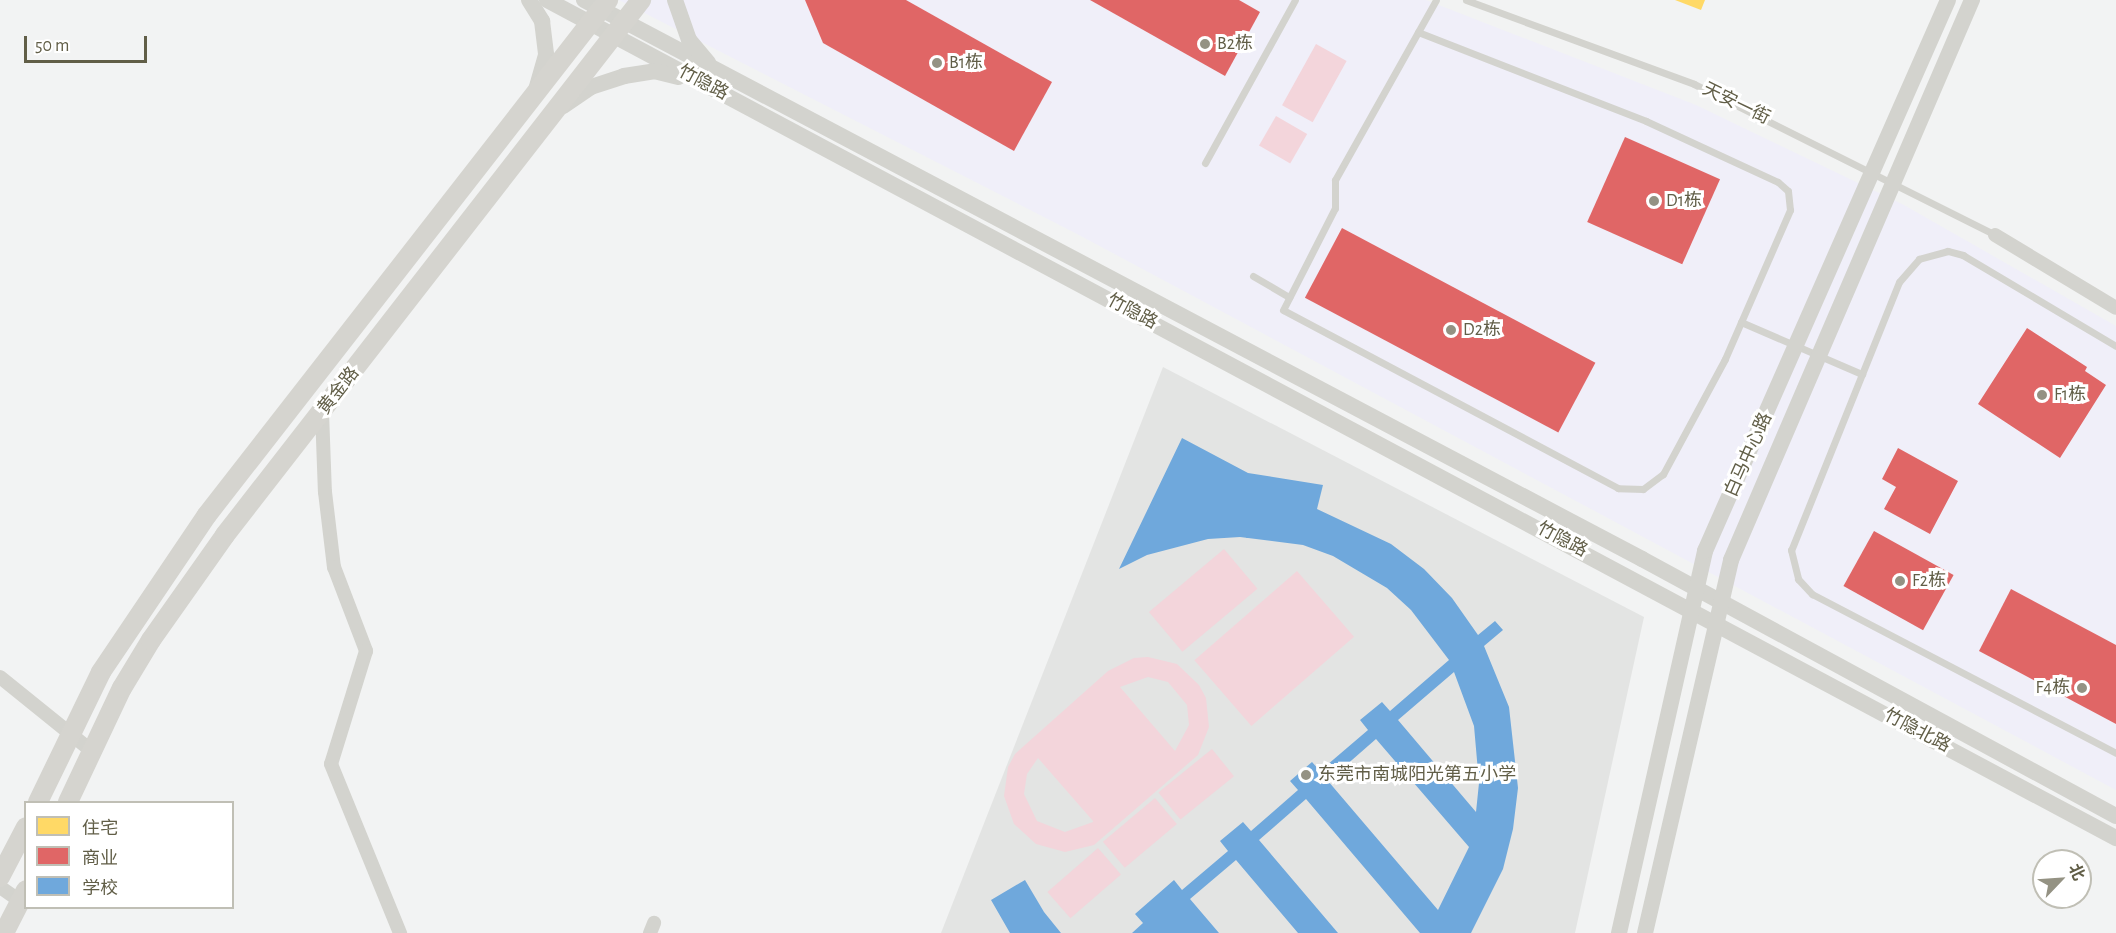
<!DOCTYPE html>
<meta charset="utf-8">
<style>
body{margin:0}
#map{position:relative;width:2116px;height:933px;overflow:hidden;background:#f2f3f3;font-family:"Alegreya Sans","Noto Sans SC",sans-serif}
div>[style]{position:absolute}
.commercial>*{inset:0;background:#f0eff9}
.education>*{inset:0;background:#e3e4e3}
.green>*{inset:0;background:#f3d5db;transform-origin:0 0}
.homes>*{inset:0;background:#ffd966}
.shops>*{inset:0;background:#e06666;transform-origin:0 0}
.schools>*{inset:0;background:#6fa8dc}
.service>*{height:7px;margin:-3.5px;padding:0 3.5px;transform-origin:3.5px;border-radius:3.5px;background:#d3d3ce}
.minor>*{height:14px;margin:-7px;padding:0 7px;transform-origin:7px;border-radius:7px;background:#d3d3ce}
.tertiary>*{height:16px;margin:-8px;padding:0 8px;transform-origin:8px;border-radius:8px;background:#d3d3ce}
.secondary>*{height:20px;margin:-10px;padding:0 10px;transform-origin:10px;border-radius:10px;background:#d5d4cf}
.dots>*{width:16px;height:16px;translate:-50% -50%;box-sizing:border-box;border:3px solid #fff;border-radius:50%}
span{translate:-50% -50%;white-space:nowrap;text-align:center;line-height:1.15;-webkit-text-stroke:6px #fff;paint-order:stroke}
.poi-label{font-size:18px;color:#615e47}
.left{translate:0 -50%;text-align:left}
.right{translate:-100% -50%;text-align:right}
.street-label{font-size:18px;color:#615e47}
.legend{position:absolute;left:24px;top:801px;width:210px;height:108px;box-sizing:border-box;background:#fff;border:2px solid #c0bfb5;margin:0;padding:8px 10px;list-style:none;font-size:18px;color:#615e47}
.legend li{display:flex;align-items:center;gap:12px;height:30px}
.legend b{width:30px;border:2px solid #c0bfb5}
.north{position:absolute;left:2032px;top:849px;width:60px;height:60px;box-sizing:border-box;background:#fff;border:2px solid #c0bfb5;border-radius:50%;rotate:65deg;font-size:16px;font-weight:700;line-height:24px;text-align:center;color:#615e47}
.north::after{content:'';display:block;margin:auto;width:21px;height:27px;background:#949283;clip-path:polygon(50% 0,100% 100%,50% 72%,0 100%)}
.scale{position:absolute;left:24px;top:36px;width:123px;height:27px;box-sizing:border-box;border:3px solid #615e47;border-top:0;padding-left:8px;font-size:18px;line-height:21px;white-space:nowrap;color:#615e47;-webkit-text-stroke:4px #fff;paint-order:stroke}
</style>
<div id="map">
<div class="commercial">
<div style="clip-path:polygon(619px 0,1426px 0,1696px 105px,1904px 205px,2116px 326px,2116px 790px,1079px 235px)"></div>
</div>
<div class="education">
<div style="clip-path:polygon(1163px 367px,1644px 617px,1575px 933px,941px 933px)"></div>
</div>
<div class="green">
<div style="left:1316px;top:44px;width:35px;height:70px;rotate:29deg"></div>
<div style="left:1276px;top:116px;width:36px;height:34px;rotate:30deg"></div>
<div style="left:1224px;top:549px;width:52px;height:98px;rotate:50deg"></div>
<div style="left:1297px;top:571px;width:87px;height:136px;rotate:49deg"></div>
<div style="clip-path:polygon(evenodd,1148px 657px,1177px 664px,1199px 685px,1206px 698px,1209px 727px,1198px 755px,1094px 845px,1065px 852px,1036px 844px,1014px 824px,1004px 796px,1008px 767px,1015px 754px,1108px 671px,1134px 658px,1148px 657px,1148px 677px,1168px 682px,1187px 705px,1189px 725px,1175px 751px,1120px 687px,1148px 677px,1148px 657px,1038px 758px,1093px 821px,1093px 822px,1065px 832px,1037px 821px,1024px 794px,1027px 774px,1038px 758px)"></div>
<div style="left:1212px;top:749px;width:35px;height:69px;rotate:51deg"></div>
<div style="left:1155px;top:798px;width:34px;height:68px;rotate:50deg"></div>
<div style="left:1098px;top:848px;width:35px;height:67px;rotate:49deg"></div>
</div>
<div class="homes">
<div style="clip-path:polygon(1675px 0,1705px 0,1701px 10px)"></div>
</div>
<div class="shops">
<div style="clip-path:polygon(805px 0,906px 0,1052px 82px,1014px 151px,823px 43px)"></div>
<div style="clip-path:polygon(1090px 0,1239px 0,1260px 12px,1225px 76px)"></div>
<div style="left:1625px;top:137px;width:104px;height:93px;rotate:24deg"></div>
<div style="left:1342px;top:228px;width:287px;height:79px;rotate:28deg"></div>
<div style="clip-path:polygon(2027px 328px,2087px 367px,2085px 371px,2106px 385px,2060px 458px,1978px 404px)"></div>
<div style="clip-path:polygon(1898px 448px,1958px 481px,1930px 534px,1884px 509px,1896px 487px,1882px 479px)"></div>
<div style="left:1874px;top:531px;width:91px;height:63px;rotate:29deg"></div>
<div style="clip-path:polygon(2011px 589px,2116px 645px,2116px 724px,1979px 651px)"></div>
</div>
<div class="schools">
<div style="clip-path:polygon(evenodd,1182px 438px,1248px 473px,1323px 485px,1317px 509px,1391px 544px,1424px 569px,1452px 598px,1478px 635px,1495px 621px,1503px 630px,1484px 646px,1509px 707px,1518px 788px,1513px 829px,1503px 869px,1471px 933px,1420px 933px,1306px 799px,1259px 840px,1338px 933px,1298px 933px,1236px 860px,1190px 899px,1219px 933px,1132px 933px,1143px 923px,1135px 914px,1174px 880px,1182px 890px,1228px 851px,1220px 841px,1243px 822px,1251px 831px,1298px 790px,1290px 781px,1312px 762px,1320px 771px,1368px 730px,1360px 720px,1382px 702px,1390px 711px,1449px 660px,1411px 610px,1387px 588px,1333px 556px,1303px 545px,1240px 537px,1208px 539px,1147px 555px,1119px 569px,1182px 438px,1454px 672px,1474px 726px,1479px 783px,1476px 812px,1398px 720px,1454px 672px,1182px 438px,1376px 739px,1469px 847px,1438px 910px,1328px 781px,1376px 739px)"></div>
<div style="clip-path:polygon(1025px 880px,1044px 912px,1061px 933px,1010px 933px,991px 900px)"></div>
</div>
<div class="service">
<div style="left:1466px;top:0;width:243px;rotate:20.2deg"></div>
<div style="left:1694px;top:84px;width:337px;rotate:26.6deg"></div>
<div style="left:1418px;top:32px;width:245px;rotate:21.3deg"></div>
<div style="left:1646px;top:121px;width:145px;rotate:24.8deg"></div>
<div style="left:1778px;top:182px;width:13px;rotate:42deg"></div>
<div style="left:1788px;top:191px;width:19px;rotate:84deg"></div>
<div style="left:1790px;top:210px;width:163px;rotate:113.6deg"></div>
<div style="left:1725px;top:359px;width:131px;rotate:118.3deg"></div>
<div style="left:1663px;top:474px;width:25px;rotate:143deg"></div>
<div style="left:1643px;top:489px;width:25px;rotate:-178deg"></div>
<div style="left:1618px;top:488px;width:379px;rotate:-152deg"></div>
<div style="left:1283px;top:310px;width:114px;rotate:-63deg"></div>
<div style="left:1335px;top:208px;width:28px;rotate:-90deg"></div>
<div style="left:1335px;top:180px;width:206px;rotate:-60.7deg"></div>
<div style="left:1205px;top:163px;width:186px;rotate:-61.1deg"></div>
<div style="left:1253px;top:276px;width:42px;rotate:30.3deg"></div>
<div style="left:1741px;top:322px;width:132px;rotate:23.3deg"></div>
<div style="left:2116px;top:346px;width:178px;rotate:-149.3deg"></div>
<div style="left:1963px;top:255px;width:16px;rotate:-165deg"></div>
<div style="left:1948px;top:251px;width:30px;rotate:165deg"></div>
<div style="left:1919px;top:259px;width:30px;rotate:131deg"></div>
<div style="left:1899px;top:282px;width:289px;rotate:111.9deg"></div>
<div style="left:1791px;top:550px;width:30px;rotate:76deg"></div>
<div style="left:1798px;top:579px;width:21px;rotate:47deg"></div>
<div style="left:1812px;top:594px;width:343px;rotate:27.6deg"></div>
</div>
<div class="minor">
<div style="left:1995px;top:235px;width:141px;rotate:31.1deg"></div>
<div style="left:322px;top:412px;width:80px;rotate:87.9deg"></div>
<div style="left:325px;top:492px;width:76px;rotate:83.2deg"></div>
<div style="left:334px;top:567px;width:90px;rotate:69.1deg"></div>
<div style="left:366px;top:651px;width:118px;rotate:107.2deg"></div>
<div style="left:331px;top:764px;width:183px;rotate:67.8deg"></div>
<div style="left:0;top:677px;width:119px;rotate:38.9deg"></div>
<div style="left:0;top:887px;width:24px;rotate:35deg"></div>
<div style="left:650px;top:933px;width:11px;rotate:-68deg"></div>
</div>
<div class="tertiary">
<div style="left:529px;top:0;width:25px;rotate:58deg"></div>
<div style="left:542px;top:21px;width:34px;rotate:83deg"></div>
<div style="left:546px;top:55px;width:36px;rotate:106deg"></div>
<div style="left:547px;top:0;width:1779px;rotate:28.11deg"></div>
<div style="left:584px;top:0;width:1197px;rotate:27.85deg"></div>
<div style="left:1642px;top:559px;width:539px;rotate:28.47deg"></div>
<div style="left:675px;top:0;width:42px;rotate:70.7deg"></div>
<div style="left:689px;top:40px;width:30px;rotate:50deg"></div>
<div style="left:563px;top:106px;width:34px;rotate:-34deg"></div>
<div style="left:591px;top:87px;width:35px;rotate:-18deg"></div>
<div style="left:624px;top:76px;width:30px;rotate:-9deg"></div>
<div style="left:654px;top:71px;width:25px;rotate:14deg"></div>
<div style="left:1619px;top:933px;width:392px;rotate:-77.3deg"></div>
<div style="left:1705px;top:551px;width:602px;rotate:-66.2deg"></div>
<div style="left:1645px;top:933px;width:383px;rotate:-77deg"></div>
<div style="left:1731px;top:560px;width:610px;rotate:-66.72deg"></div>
</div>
<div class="secondary">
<div style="left:38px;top:802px;width:144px;rotate:-64.1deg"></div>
<div style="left:101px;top:672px;width:189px;rotate:-56deg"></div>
<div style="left:207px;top:515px;width:653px;rotate:-52.09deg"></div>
<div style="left:68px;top:802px;width:126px;rotate:-64.7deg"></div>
<div style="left:122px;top:688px;width:56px;rotate:-58.9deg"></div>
<div style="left:151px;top:640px;width:128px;rotate:-54.8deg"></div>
<div style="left:225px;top:535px;width:678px;rotate:-52.13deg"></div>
<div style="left:0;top:877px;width:56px;rotate:-62.5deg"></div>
<div style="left:4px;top:933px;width:48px;rotate:-62.9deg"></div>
</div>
<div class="dots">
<div style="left:1205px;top:44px;background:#949283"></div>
<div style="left:937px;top:63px;background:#949283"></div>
<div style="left:1654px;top:201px;background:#949283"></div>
<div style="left:1451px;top:330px;background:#949283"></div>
<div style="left:2042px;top:395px;background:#949283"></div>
<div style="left:1900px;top:581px;background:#949283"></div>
<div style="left:2082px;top:688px;background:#949283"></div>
<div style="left:1306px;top:775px;background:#949283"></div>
</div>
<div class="poi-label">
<span class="left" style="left:1217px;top:44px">B2栋</span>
<span class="left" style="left:949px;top:63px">B1栋</span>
<span class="left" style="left:1666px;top:201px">D1栋</span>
<span class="left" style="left:1463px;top:330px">D2栋</span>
<span class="left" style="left:2054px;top:395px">F1栋</span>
<span class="left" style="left:1912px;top:581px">F2栋</span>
<span class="right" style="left:2070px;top:688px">F4栋</span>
<span class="left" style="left:1318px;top:775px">东莞市南城阳光第五小学</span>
</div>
<div class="street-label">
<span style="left:703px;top:83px;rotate:28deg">竹隐路</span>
<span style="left:1736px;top:104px;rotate:26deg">天安一街</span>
<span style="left:1132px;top:312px;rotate:28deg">竹隐路</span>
<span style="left:339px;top:391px;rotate:-52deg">黄金路</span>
<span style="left:1749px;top:455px;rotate:-66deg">白马中心路</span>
<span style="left:1562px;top:540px;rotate:28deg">竹隐路</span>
<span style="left:1917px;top:731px;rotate:28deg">竹隐北路</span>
</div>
<ul class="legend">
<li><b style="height:16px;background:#ffd966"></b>住宅</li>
<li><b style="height:16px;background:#e06666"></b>商业</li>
<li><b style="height:16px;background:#6fa8dc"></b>学校</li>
</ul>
<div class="north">北</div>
<div class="scale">50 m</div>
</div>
